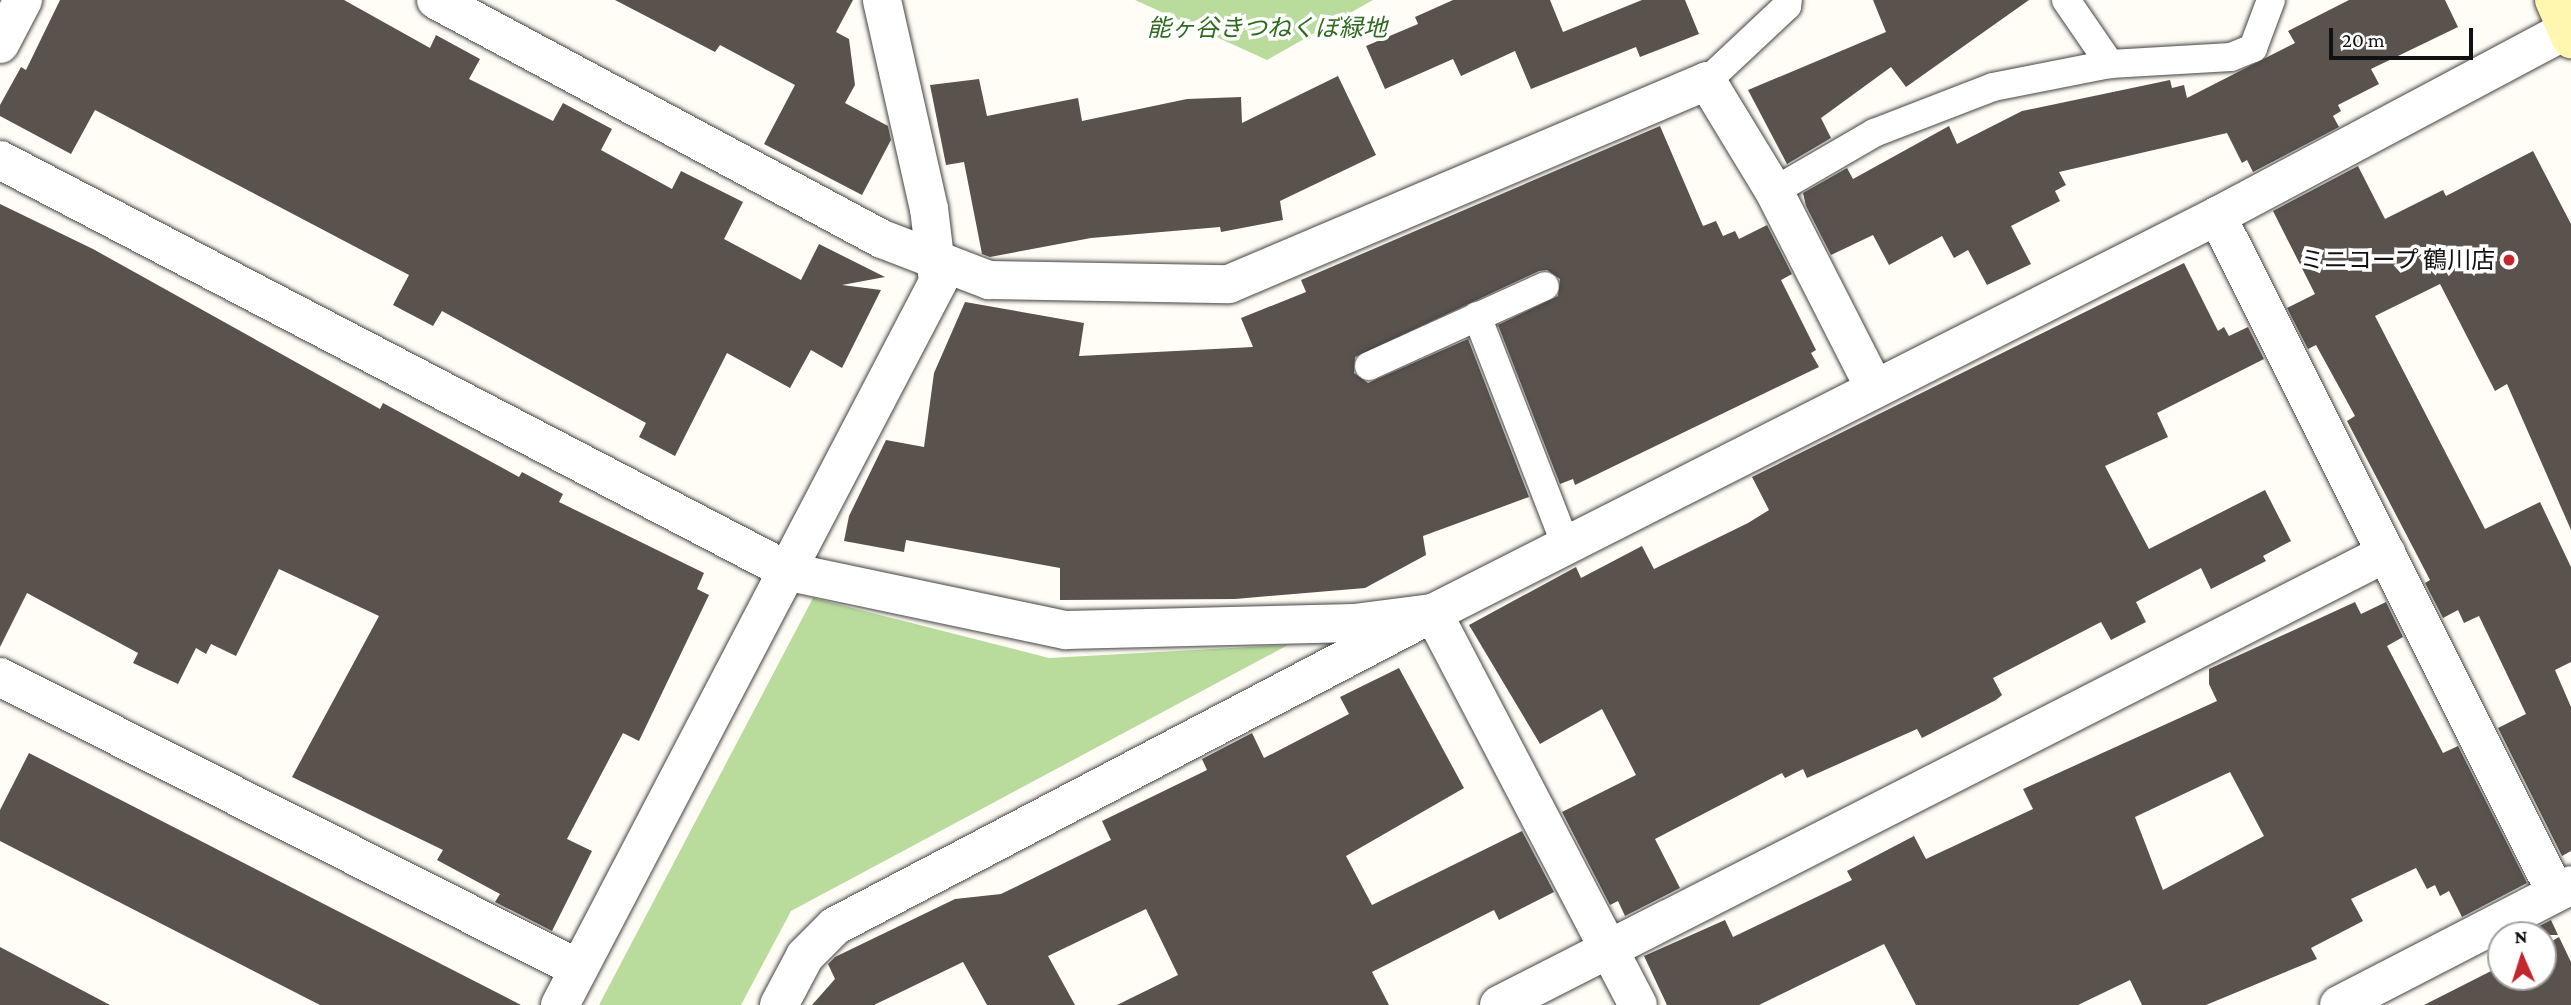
<!DOCTYPE html>
<meta charset="utf-8">
<style>
body{margin:0}
#map{position:relative;width:2571px;height:1005px;overflow:hidden;background:#fffdf5;font-family:"Crimson Pro","Noto Sans JP",serif}
div>[style]{position:absolute}
.forest>*{inset:0;background:#b9dc9c}
.building>*{inset:0;background:#5a524d}
.roads{filter:drop-shadow(0 0 2px #444) drop-shadow(0 0 2px #444)}
.service>*{height:28px;margin:-14px;padding:0 14px;transform-origin:14px;border-radius:14px;background:#fff}
.minor>*{height:38px;margin:-19px;padding:0 19px;transform-origin:19px;border-radius:19px;background:#fff}
.secondary>*{height:38px;margin:-19px;padding:0 19px;transform-origin:19px;border-radius:19px;background:#fff6b0}
.dots>*{width:19px;height:19px;translate:-50% -50%;box-sizing:border-box;border:4px solid #fff;border-radius:50%}
span{translate:-50% -50%;white-space:nowrap;text-align:center;line-height:1.15;-webkit-text-stroke:7px #fff;paint-order:stroke}
.park-label{font-size:24px;color:#2f6b1f;font-style:italic}
.poi-label{font-size:24px;color:#111}
.right{translate:-100% -50%;text-align:right}
.north{position:absolute;left:2487px;top:921px;width:70px;height:70px;box-sizing:border-box;background:#fff;border:2px solid #a0a0a0;border-radius:50%;rotate:357deg;font-size:19px;font-weight:700;line-height:28px;text-align:center;color:#111}
.north::after{content:'';display:block;margin:auto;width:24px;height:32px;background:#c4262e;clip-path:polygon(50% 0,100% 100%,50% 72%,0 100%)}
.scale{position:absolute;left:2329px;top:28px;width:144px;height:32px;box-sizing:border-box;border:4px solid #111;border-top:0;padding-left:9px;font-size:21px;line-height:24px;white-space:nowrap;color:#111;-webkit-text-stroke:5px #fff;paint-order:stroke}
</style>
<div id="map">
<div class="forest">
<div style="clip-path:polygon(1135px 0,1373px 0,1267px 60px)"></div>
<div style="clip-path:polygon(813px 598px,1049px 658px,1288px 645px,791px 911px,741px 1005px,599px 1005px)"></div>
</div>
<div class="building">
<div style="clip-path:polygon(60px 0,344px 0,430px 48px,436px 35px,480px 59px,469px 79px,553px 121px,563px 103px,612px 129px,601px 150px,672px 189px,681px 171px,743px 202px,724px 239px,801px 280px,819px 244px,885px 277px,842px 285px,881px 290px,842px 368px,811px 350px,790px 388px,727px 353px,675px 456px,639px 437px,646px 423px,442px 311px,433px 326px,393px 305px,409px 275px,95px 110px,71px 154px,0 116px,0 105px,21px 67px,26px 70px)"></div>
<div style="clip-path:polygon(615px 0,853px 0,836px 32px,849px 39px,855px 85px,845px 103px,888px 126px,891px 140px,862px 195px,764px 144px,795px 85px,720px 45px,715px 52px)"></div>
<div style="clip-path:polygon(1453px 0,1550px 0,1563px 32px,1642px 0,1685px 0,1699px 34px,1640px 57px,1636px 47px,1531px 89px,1515px 51px,1461px 76px,1453px 59px,1385px 89px,1366px 46px,1418px 24px,1415px 17px)"></div>
<div style="clip-path:polygon(1873px 0,2029px 0,1906px 87px,1891px 67px,1821px 118px,1831px 138px,1787px 164px,1748px 90px,1886px 32px)"></div>
<div style="clip-path:polygon(2349px 0,2445px 0,2458px 27px,2371px 69px,2379px 84px,2338px 105px,2341px 111px,2333px 116px,2339px 127px,2253px 172px,2247px 160px,2242px 163px,2227px 133px,2059px 172px,2066px 185px,2055px 191px,2060px 201px,2011px 226px,2031px 264px,1987px 285px,1968px 250px,1954px 258px,1942px 236px,1889px 265px,1873px 235px,1831px 255px,1806px 206px,1803px 193px,1847px 168px,1853px 179px,1949px 126px,1957px 144px,2022px 111px,2170px 80px,2172px 88px,2184px 85px,2187px 98px,2295px 43px,2288px 31px)"></div>
<div style="clip-path:polygon(1338px 76px,1376px 155px,1280px 201px,1283px 220px,1221px 232px,1220px 227px,1091px 238px,990px 257px,982px 254px,964px 162px,946px 165px,930px 85px,979px 79px,987px 116px,1078px 98px,1082px 121px,1187px 99px,1241px 97px,1242px 123px)"></div>
<div style="clip-path:polygon(1660px 126px,1703px 226px,1716px 221px,1723px 236px,1735px 231px,1739px 239px,1767px 225px,1792px 274px,1781px 280px,1816px 350px,1811px 353px,1819px 367px,1575px 485px,1573px 479px,1560px 484px,1498px 325px,1558px 296px,1560px 279px,1547px 270px,1539px 271px,1355px 357px,1354px 373px,1368px 383px,1468px 339px,1529px 497px,1423px 536px,1426px 555px,1365px 588px,1235px 599px,1060px 600px,1060px 568px,906px 540px,904px 552px,844px 541px,849px 516px,886px 440px,924px 447px,934px 373px,965px 302px,1084px 323px,1079px 356px,1253px 347px,1241px 318px,1306px 292px,1301px 280px)"></div>
<div style="clip-path:polygon(2533px 151px,2571px 224px,2571px 530px,2507px 384px,2495px 391px,2440px 284px,2375px 316px,2485px 529px,2540px 502px,2571px 567px,2571px 662px,2555px 670px,2571px 707px,2571px 851px,2562px 856px,2498px 728px,2526px 714px,2479px 616px,2464px 623px,2458px 610px,2443px 618px,2425px 583px,2430px 580px,2347px 421px,2355px 416px,2316px 345px,2308px 349px,2287px 308px,2315px 294px,2273px 211px,2358px 166px,2385px 219px,2443px 190px,2446px 196px)"></div>
<div style="clip-path:polygon(0 204px,93px 249px,380px 409px,383px 403px,519px 477px,522px 472px,563px 494px,559px 502px,704px 573px,697px 589px,709px 595px,639px 741px,623px 733px,567px 839px,592px 851px,552px 931px,495px 902px,500px 894px,437px 860px,443px 850px,292px 777px,379px 616px,279px 569px,236px 656px,211px 644px,206px 654px,196px 648px,178px 684px,133px 663px,138px 653px,27px 593px,0 647px)"></div>
<div style="clip-path:polygon(2184px 263px,2218px 331px,2224px 327px,2229px 336px,2248px 327px,2264px 359px,2157px 413px,2168px 437px,2105px 466px,2149px 549px,2265px 490px,2291px 541px,2263px 556px,2266px 561px,2211px 589px,2201px 568px,2136px 602px,2146px 622px,2111px 640px,2101px 622px,1993px 678px,2002px 695px,1996px 700px,1922px 738px,1917px 729px,1807px 778px,1803px 769px,1785px 778px,1782px 773px,1655px 839px,1680px 888px,1625px 916px,1618px 901px,1610px 905px,1562px 812px,1636px 775px,1602px 709px,1540px 744px,1469px 625px,1576px 567px,1581px 578px,1642px 546px,1654px 569px,1748px 523px,1769px 510px,1752px 477px)"></div>
<div style="clip-path:polygon(evenodd,2355px 602px,2361px 614px,2386px 602px,2403px 637px,2387px 646px,2443px 753px,2458px 746px,2527px 883px,2462px 917px,2449px 891px,2440px 896px,2435px 885px,2427px 889px,2416px 868px,2351px 899px,2363px 921px,2311px 948px,2317px 959px,2206px 1005px,2142px 1005px,2130px 980px,2078px 1005px,1916px 1005px,1884px 944px,1759px 1005px,1667px 1005px,1644px 956px,1725px 920px,1733px 937px,1852px 880px,1847px 871px,1914px 836px,1926px 859px,2033px 809px,2023px 789px,2217px 701px,2209px 684px,2209px 669px,2355px 602px,2230px 772px,2264px 836px,2163px 890px,2135px 817px,2230px 772px)"></div>
<div style="clip-path:polygon(1399px 668px,1464px 788px,1346px 856px,1372px 905px,1522px 831px,1554px 892px,1499px 920px,1494px 910px,1372px 972px,1389px 1005px,1117px 1005px,1178px 975px,1146px 909px,1048px 956px,1075px 1005px,987px 1005px,963px 962px,874px 1005px,812px 1005px,835px 979px,828px 964px,835px 957px,955px 899px,1001px 894px,1111px 840px,1102px 821px,1207px 770px,1202px 759px,1252px 733px,1264px 758px,1349px 714px,1340px 697px)"></div>
<div style="clip-path:polygon(29px 753px,521px 1005px,320px 1005px,0 841px,0 810px)"></div>
<div style="clip-path:polygon(2551px 920px,2558px 935px,2522px 935px)"></div>
<div style="clip-path:polygon(2559px 937px,2571px 962px,2571px 1005px,2424px 1005px,2501px 966px,2501px 977px,2543px 977px,2543px 946px)"></div>
<div style="clip-path:polygon(0 947px,110px 1005px,0 1005px)"></div>
</div>
<div class="roads">
<div class="service">
<div style="left:2066px;top:0;width:78px;rotate:55.5deg"></div>
<div style="left:1707px;top:81px;width:110px;rotate:-43.2deg"></div>
<div style="left:1787px;top:6px;width:6px;rotate:-81deg"></div>
<div style="left:1774px;top:191px;width:116px;rotate:-30.1deg"></div>
<div style="left:1874px;top:133px;width:128px;rotate:-21.1deg"></div>
<div style="left:1993px;top:87px;width:119px;rotate:-11.1deg"></div>
<div style="left:2110px;top:64px;width:121px;rotate:-3.3deg"></div>
<div style="left:2231px;top:57px;width:24px;rotate:-22deg"></div>
<div style="left:2253px;top:48px;width:51px;rotate:-69.4deg"></div>
<div style="left:1477px;top:316px;width:246px;rotate:68.8deg"></div>
<div style="left:1369px;top:366px;width:193px;rotate:-24.4deg"></div>
</div>
<div class="minor">
<div style="left:436px;top:0;width:506px;rotate:28.19deg"></div>
<div style="left:882px;top:239px;width:115px;rotate:21deg"></div>
<div style="left:989px;top:280px;width:240px;rotate:1deg"></div>
<div style="left:1229px;top:284px;width:519px;rotate:-23.01deg"></div>
<div style="left:1707px;top:81px;width:129px;rotate:58.7deg"></div>
<div style="left:1774px;top:191px;width:220px;rotate:63deg"></div>
<div style="left:0;top:44px;width:50px;rotate:-62.4deg"></div>
<div style="left:0;top:160px;width:891px;rotate:27.54deg"></div>
<div style="left:790px;top:572px;width:282px;rotate:11.9deg"></div>
<div style="left:1066px;top:630px;width:288px;rotate:-1.4deg"></div>
<div style="left:1354px;top:623px;width:80px;rotate:-7.2deg"></div>
<div style="left:1433px;top:613px;width:442px;rotate:62.4deg"></div>
<div style="left:2217px;top:216px;width:757px;rotate:63.4deg"></div>
<div style="left:0;top:677px;width:648px;rotate:26.76deg"></div>
<div style="left:560px;top:1005px;width:816px;rotate:-62.4deg"></div>
<div style="left:938px;top:282px;width:74px;rotate:-97deg"></div>
<div style="left:929px;top:209px;width:214px;rotate:-102.7deg"></div>
<div style="left:779px;top:1005px;width:55px;rotate:-62deg"></div>
<div style="left:805px;top:956px;width:42px;rotate:-45deg"></div>
<div style="left:835px;top:926px;width:675px;rotate:-27.63deg"></div>
<div style="left:1433px;top:613px;width:879px;rotate:-26.86deg"></div>
<div style="left:2217px;top:216px;width:396px;rotate:-28deg"></div>
<div style="left:1499px;top:1005px;width:996px;rotate:-27deg"></div>
<div style="left:2339px;top:1005px;width:261px;rotate:-27.3deg"></div>
</div>
<div class="secondary">
<div style="left:2554px;top:0;width:43px;rotate:66.4deg"></div>
</div>
</div>
<div class="dots">
<div style="left:2509px;top:260px;background:#c4262e"></div>
</div>
<div class="park-label">
<span style="left:1267px;top:28px">能ヶ谷きつねくぼ緑地</span>
</div>
<div class="poi-label">
<span class="right" style="left:2495px;top:260px">ミニコープ 鶴川店</span>
</div>
<div class="north">N</div>
<div class="scale">20 m</div>
</div>
